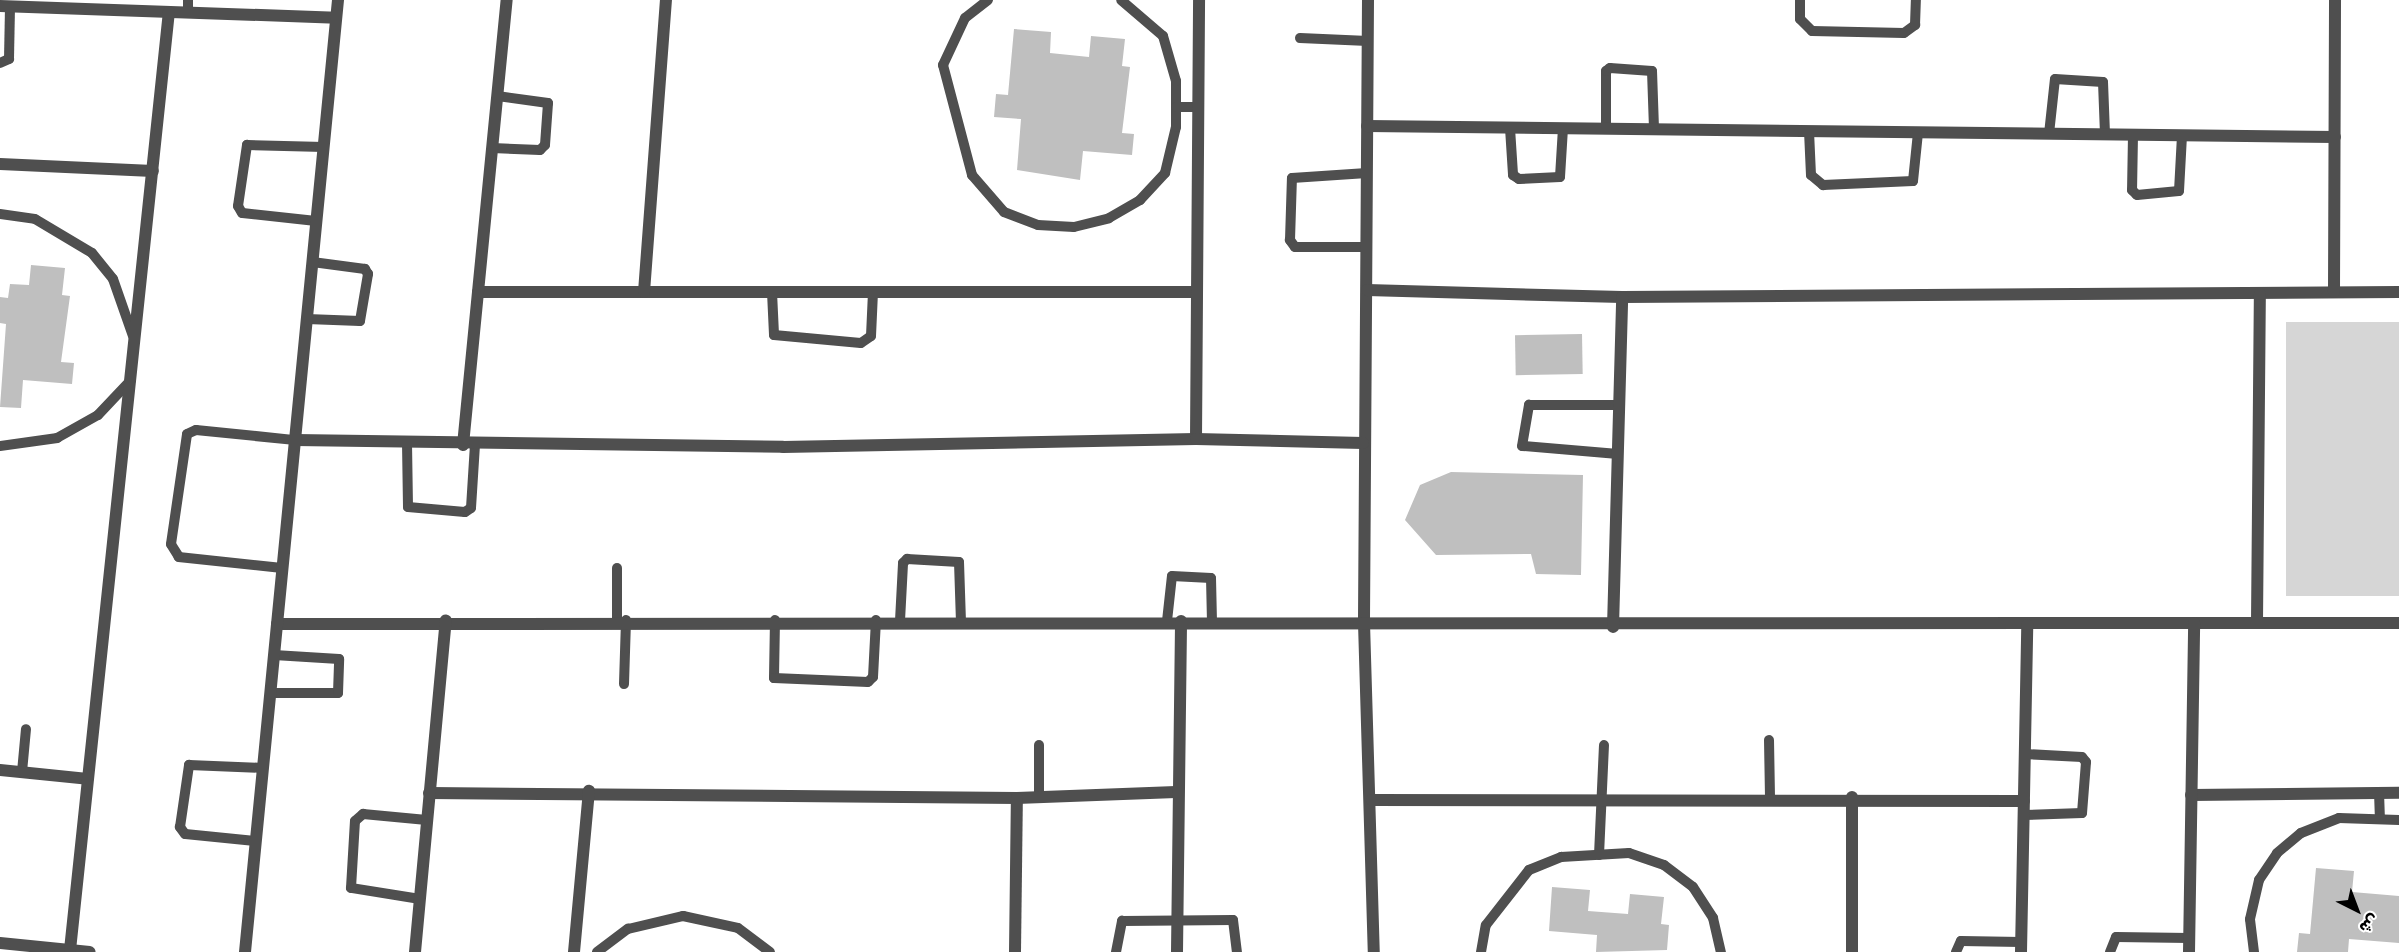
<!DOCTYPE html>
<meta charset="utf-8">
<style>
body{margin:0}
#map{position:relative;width:2399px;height:952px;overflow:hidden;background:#fff;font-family:Rubik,Cairo,sans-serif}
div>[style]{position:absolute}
.green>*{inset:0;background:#d6d6d6;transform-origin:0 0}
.building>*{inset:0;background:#bfbfbf;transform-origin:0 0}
.service>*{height:10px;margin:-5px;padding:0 5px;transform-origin:5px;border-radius:5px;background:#4f4f4f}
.minor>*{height:12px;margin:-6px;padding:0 6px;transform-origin:6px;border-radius:6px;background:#4f4f4f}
span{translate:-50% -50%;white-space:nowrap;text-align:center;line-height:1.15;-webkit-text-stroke:4.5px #fff;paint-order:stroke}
.north{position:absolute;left:2327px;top:880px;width:60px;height:60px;-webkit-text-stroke:4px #fff;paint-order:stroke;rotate:138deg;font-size:16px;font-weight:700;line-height:24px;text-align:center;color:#000}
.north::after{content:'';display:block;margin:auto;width:21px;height:27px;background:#000;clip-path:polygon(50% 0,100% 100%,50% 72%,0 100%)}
</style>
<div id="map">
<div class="green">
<div style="left:2286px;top:322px;width:113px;height:274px"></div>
</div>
<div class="building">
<div style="clip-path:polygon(1014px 29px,1051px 32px,1050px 53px,1089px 57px,1091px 36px,1125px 39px,1122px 66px,1130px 67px,1122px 133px,1134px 134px,1132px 155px,1083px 151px,1080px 180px,1017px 170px,1021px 119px,994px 117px,996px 94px,1008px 95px)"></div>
<div style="clip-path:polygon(31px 265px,65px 268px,62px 295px,70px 296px,61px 362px,74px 363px,72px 384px,23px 380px,21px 408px,0 407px,6px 324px,0 323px,0 297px,8px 298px,10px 284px,29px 285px)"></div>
<div style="left:1582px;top:334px;width:40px;height:67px;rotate:89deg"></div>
<div style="clip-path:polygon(1451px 472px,1583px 475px,1581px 575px,1536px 574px,1531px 554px,1436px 555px,1405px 520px,1420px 485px)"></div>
<div style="clip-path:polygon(2316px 868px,2354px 871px,2352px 892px,2399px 896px,2399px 943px,2349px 939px,2348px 952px,2297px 952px,2299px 933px,2310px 934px)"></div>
<div style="clip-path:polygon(1552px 887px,1590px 890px,1588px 911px,1628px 914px,1630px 894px,1664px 897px,1661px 924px,1669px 925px,1667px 950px,1596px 952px,1597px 935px,1549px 931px)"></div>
</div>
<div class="service">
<div style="left:188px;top:0;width:13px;rotate:90deg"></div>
<div style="left:988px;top:0;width:29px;rotate:142deg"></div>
<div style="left:965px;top:18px;width:52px;rotate:115.1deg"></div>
<div style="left:943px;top:65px;width:114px;rotate:75.2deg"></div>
<div style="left:972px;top:175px;width:49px;rotate:49.1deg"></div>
<div style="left:1004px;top:212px;width:36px;rotate:21deg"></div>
<div style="left:1038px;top:225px;width:36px;rotate:3deg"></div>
<div style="left:1074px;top:227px;width:36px;rotate:-14deg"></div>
<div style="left:1109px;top:218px;width:36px;rotate:-30deg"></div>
<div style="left:1140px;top:200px;width:37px;rotate:-47deg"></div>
<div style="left:1165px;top:173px;width:47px;rotate:-76.6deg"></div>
<div style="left:1176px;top:127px;width:46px;rotate:-90deg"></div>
<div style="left:1176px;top:81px;width:47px;rotate:-106.1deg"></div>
<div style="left:1163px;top:36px;width:55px;rotate:-139.4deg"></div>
<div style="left:1800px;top:0;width:19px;rotate:90deg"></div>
<div style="left:1800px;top:19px;width:17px;rotate:45deg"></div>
<div style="left:1812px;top:31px;width:92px;rotate:1.2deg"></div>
<div style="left:1904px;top:33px;width:14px;rotate:-36deg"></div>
<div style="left:1915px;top:25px;width:25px;rotate:-88deg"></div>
<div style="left:1300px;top:38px;width:68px;rotate:2.5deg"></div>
<div style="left:0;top:63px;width:10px;rotate:-24deg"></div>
<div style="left:9px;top:59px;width:53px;rotate:-88.9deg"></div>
<div style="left:1176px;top:107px;width:22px"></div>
<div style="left:1510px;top:128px;width:47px;rotate:86.3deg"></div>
<div style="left:1513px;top:175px;width:7px;rotate:34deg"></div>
<div style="left:1519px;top:179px;width:41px;rotate:-2.8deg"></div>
<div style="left:1560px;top:177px;width:49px;rotate:-86.5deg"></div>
<div style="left:1606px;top:129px;width:58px;rotate:-90deg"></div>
<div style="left:1606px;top:71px;width:5px;rotate:-37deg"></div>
<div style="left:1610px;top:68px;width:42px;rotate:4.1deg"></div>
<div style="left:1652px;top:71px;width:58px;rotate:88deg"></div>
<div style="left:1809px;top:131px;width:44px;rotate:87.4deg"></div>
<div style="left:1811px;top:175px;width:16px;rotate:40deg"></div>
<div style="left:1823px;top:185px;width:90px;rotate:-2.5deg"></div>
<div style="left:1913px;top:181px;width:48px;rotate:-84.1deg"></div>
<div style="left:2049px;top:134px;width:55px;rotate:-83.8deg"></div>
<div style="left:2055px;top:79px;width:48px;rotate:3.6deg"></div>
<div style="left:2103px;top:82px;width:53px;rotate:87.8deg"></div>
<div style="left:2133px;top:135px;width:55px;rotate:91deg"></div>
<div style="left:2132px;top:190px;width:7px;rotate:45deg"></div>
<div style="left:2137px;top:195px;width:42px;rotate:-5.4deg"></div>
<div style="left:2179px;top:191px;width:56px;rotate:-86.9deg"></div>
<div style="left:492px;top:148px;width:48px;rotate:2.4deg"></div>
<div style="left:540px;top:150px;width:7px;rotate:-45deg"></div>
<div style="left:545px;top:145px;width:42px;rotate:-85.9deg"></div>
<div style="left:548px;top:103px;width:51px;rotate:-172.2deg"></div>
<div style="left:0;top:214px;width:35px;rotate:8deg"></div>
<div style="left:35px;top:219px;width:66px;rotate:30.8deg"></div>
<div style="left:92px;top:253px;width:33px;rotate:51deg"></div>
<div style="left:113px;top:279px;width:60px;rotate:70.7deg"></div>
<div style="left:316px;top:221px;width:74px;rotate:-173.8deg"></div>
<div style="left:242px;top:213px;width:8px;rotate:-120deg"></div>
<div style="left:238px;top:206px;width:62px;rotate:-81.6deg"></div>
<div style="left:247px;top:145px;width:77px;rotate:1.5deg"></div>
<div style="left:1367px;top:247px;width:72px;rotate:180deg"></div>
<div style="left:1295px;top:247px;width:9px;rotate:-126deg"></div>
<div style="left:1290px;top:240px;width:62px;rotate:-88.2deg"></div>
<div style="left:1292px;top:178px;width:75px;rotate:-3.8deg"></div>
<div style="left:772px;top:292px;width:43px;rotate:87.3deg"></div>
<div style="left:774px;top:335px;width:87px;rotate:5.3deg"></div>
<div style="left:861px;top:343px;width:12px;rotate:-35deg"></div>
<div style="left:871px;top:336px;width:44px;rotate:-87.4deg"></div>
<div style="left:307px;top:319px;width:53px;rotate:2.2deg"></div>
<div style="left:360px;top:321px;width:48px;rotate:-80.3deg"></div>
<div style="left:368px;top:274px;width:6px;rotate:-121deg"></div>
<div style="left:365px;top:269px;width:53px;rotate:-172.5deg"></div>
<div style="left:407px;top:443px;width:64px;rotate:89.1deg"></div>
<div style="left:408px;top:507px;width:57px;rotate:5deg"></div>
<div style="left:465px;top:512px;width:7px;rotate:-34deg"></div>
<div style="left:471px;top:508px;width:63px;rotate:-86.4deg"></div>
<div style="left:0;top:446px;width:58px;rotate:-8deg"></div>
<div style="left:57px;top:438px;width:47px;rotate:-29.3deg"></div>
<div style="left:98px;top:415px;width:48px;rotate:-46.7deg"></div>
<div style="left:1618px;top:454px;width:96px;rotate:-175.2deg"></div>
<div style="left:1522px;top:446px;width:42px;rotate:-80.3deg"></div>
<div style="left:1529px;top:405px;width:90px"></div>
<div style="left:282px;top:568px;width:104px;rotate:-173.9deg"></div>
<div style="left:179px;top:557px;width:15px;rotate:-122deg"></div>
<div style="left:171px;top:544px;width:111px;rotate:-81.7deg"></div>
<div style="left:187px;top:434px;width:10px;rotate:-24deg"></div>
<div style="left:196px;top:430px;width:100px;rotate:5.8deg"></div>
<div style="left:617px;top:620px;width:52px;rotate:-90deg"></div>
<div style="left:775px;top:620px;width:58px;rotate:91deg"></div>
<div style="left:774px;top:678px;width:94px;rotate:2.4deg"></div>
<div style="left:868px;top:682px;width:7px;rotate:-45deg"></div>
<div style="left:873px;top:677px;width:57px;rotate:-87deg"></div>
<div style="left:900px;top:621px;width:58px;rotate:-87deg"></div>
<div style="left:903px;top:563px;width:6px;rotate:-45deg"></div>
<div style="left:907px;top:559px;width:52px;rotate:3.3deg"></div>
<div style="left:959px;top:562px;width:59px;rotate:88.1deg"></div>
<div style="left:1167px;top:621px;width:45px;rotate:-83.7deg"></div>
<div style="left:1172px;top:576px;width:39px;rotate:3deg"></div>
<div style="left:1211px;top:578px;width:44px;rotate:88.7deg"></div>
<div style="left:624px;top:684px;width:64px;rotate:-88.2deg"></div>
<div style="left:270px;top:693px;width:68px"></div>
<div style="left:338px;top:693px;width:34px;rotate:-88deg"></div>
<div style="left:339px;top:659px;width:65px;rotate:-176.5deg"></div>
<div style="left:1769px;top:740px;width:57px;rotate:89deg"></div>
<div style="left:22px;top:772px;width:43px;rotate:-84.7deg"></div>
<div style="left:2379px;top:792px;width:24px;rotate:88deg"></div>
<div style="left:1039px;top:797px;width:52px;rotate:-90deg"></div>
<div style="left:2023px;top:815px;width:59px;rotate:-1.9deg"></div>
<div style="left:2082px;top:813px;width:51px;rotate:-85.5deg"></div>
<div style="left:2086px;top:762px;width:6px;rotate:-129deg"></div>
<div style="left:2082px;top:757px;width:58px;rotate:-177deg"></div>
<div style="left:255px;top:841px;width:70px;rotate:-174.3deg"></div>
<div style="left:185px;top:834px;width:9px;rotate:-126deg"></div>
<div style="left:180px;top:827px;width:63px;rotate:-81.7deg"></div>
<div style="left:189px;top:765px;width:74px;rotate:2.3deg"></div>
<div style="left:1599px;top:855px;width:110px;rotate:-87.4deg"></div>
<div style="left:420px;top:899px;width:70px;rotate:-170.9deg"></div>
<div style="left:351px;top:888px;width:67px;rotate:-86.6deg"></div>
<div style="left:355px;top:821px;width:11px;rotate:-41deg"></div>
<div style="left:363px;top:814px;width:64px;rotate:5.4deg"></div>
<div style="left:597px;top:952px;width:39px;rotate:-37deg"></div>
<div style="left:628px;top:929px;width:57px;rotate:-13.3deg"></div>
<div style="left:683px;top:916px;width:56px;rotate:12.3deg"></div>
<div style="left:738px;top:928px;width:40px;rotate:37deg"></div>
<div style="left:1116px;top:952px;width:32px;rotate:-79deg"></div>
<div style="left:1122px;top:921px;width:111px;rotate:-0.5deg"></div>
<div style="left:1233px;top:920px;width:32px;rotate:83deg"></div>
<div style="left:1481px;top:952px;width:27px;rotate:-80deg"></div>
<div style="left:1486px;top:925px;width:70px;rotate:-52deg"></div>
<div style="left:1529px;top:870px;width:35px;rotate:-22deg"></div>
<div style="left:1561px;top:857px;width:68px;rotate:-3.4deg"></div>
<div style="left:1629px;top:853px;width:37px;rotate:19deg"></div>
<div style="left:1664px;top:865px;width:36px;rotate:37deg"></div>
<div style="left:1693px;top:887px;width:37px;rotate:57deg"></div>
<div style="left:1713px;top:918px;width:35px;rotate:77deg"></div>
<div style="left:1956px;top:952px;width:12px;rotate:-66deg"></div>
<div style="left:1961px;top:941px;width:60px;rotate:1deg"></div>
<div style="left:2110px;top:952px;width:16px;rotate:-68deg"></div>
<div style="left:2116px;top:937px;width:73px;rotate:0.8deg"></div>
<div style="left:2254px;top:952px;width:33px;rotate:-97deg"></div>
<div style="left:2250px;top:919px;width:40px;rotate:-77deg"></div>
<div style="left:2259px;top:880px;width:32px;rotate:-56deg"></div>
<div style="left:2277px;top:853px;width:31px;rotate:-40deg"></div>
<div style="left:2301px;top:833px;width:41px;rotate:-21.5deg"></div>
<div style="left:2339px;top:818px;width:60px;rotate:1.9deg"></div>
</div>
<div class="minor">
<div style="left:1368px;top:0;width:623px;rotate:90.37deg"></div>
<div style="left:1364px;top:623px;width:329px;rotate:88.3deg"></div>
<div style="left:0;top:6px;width:336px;rotate:2deg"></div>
<div style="left:1367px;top:126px;width:968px;rotate:0.65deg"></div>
<div style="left:0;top:164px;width:153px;rotate:2.6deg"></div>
<div style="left:1367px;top:290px;width:255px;rotate:1.6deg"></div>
<div style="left:1622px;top:297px;width:777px;rotate:-0.37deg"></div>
<div style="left:478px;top:292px;width:719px"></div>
<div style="left:644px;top:292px;width:293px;rotate:-85.7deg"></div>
<div style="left:2334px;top:292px;width:292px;rotate:-89.8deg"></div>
<div style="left:1196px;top:439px;width:439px;rotate:-89.6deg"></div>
<div style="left:295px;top:440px;width:488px;rotate:0.8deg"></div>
<div style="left:783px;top:447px;width:413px;rotate:-1.1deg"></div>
<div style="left:1196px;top:439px;width:167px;rotate:1.4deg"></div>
<div style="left:463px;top:445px;width:447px;rotate:-84.4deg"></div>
<div style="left:2257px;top:622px;width:328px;rotate:-89.5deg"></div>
<div style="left:277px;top:624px;width:2122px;rotate:-0.03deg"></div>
<div style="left:1613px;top:627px;width:330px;rotate:-88.4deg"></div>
<div style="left:0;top:770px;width:88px;rotate:5.8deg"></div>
<div style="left:429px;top:793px;width:588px;rotate:0.49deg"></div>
<div style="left:1017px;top:798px;width:159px;rotate:-2.2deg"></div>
<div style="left:2191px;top:795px;width:208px;rotate:-0.6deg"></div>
<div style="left:1372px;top:800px;width:652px;rotate:0.09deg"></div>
<div style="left:0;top:943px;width:90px;rotate:5.7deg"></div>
<div style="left:70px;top:950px;width:943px;rotate:-83.98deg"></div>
<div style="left:245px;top:952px;width:957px;rotate:-84.42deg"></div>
<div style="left:415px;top:952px;width:333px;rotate:-84.7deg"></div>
<div style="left:574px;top:952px;width:162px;rotate:-84.7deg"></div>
<div style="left:1015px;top:952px;width:154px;rotate:-89.3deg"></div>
<div style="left:1177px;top:952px;width:331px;rotate:-89.3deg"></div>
<div style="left:1852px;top:952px;width:155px;rotate:-90deg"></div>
<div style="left:2021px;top:952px;width:327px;rotate:-88.9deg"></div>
<div style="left:2189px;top:952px;width:329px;rotate:-89.1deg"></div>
</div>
<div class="north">ش</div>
</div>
